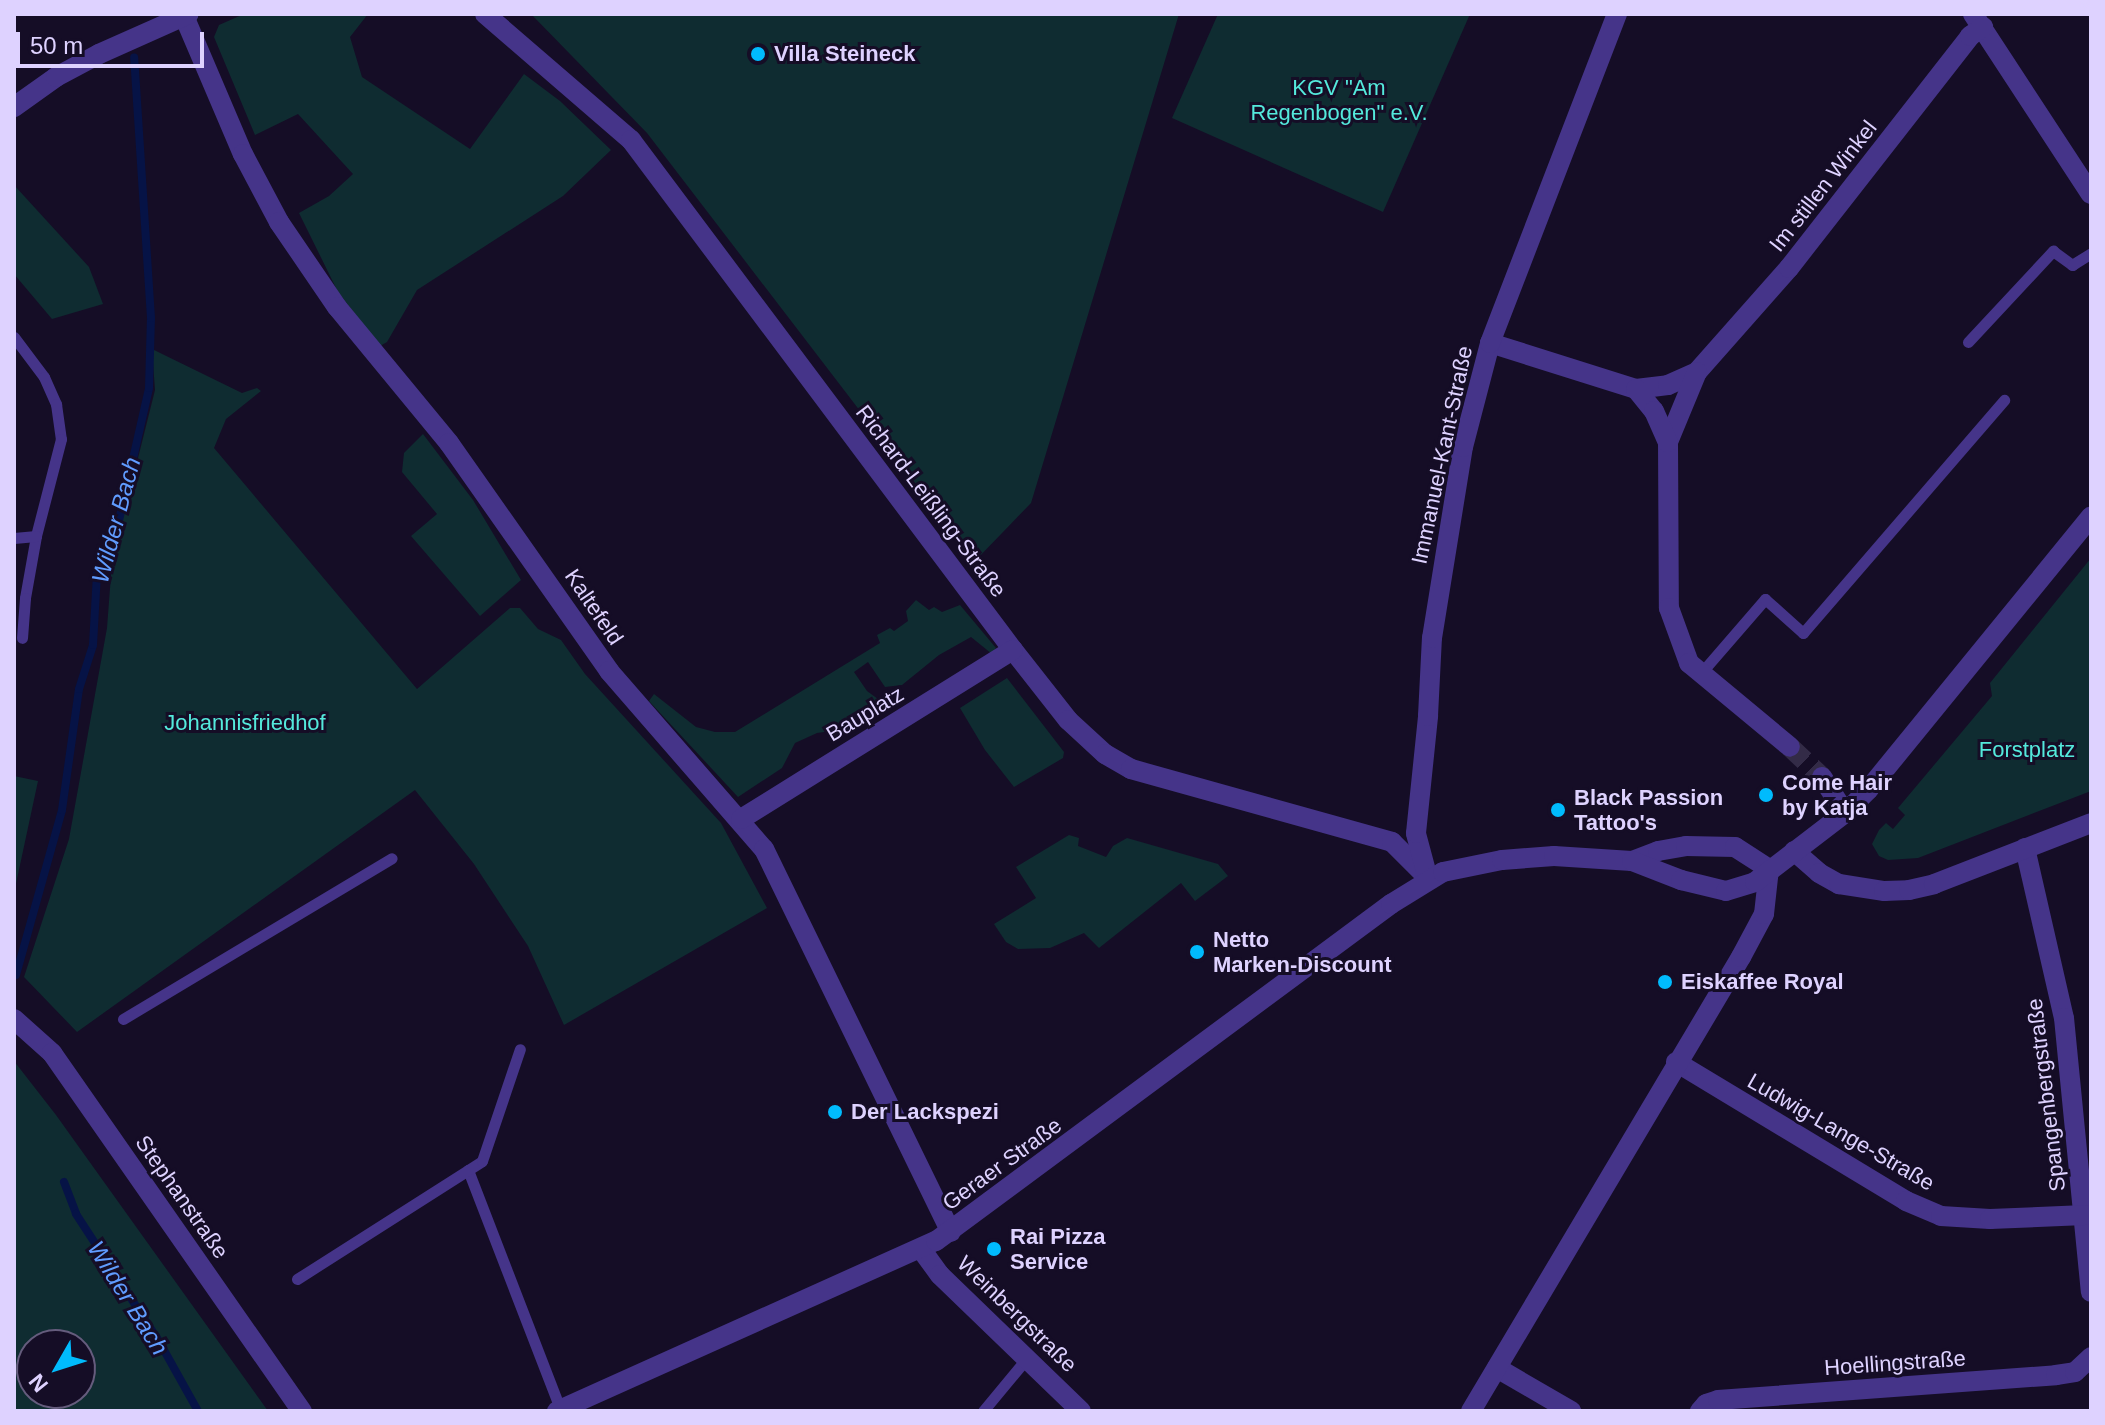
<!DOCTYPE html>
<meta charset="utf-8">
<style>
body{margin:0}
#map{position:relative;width:2105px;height:1425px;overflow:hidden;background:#150d26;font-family:Arial,sans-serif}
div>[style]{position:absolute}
.green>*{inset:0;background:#0f2c31}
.stream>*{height:8px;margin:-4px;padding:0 4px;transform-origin:4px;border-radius:4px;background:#061346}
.minor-tunnel>*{height:20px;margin-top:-10px;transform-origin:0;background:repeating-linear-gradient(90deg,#332b47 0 20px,transparent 0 30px)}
.service>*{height:11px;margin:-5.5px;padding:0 5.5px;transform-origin:5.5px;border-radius:5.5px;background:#453489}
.minor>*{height:20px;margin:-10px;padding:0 10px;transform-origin:10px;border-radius:10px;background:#453489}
.tertiary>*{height:20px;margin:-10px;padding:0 10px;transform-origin:10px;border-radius:10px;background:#453489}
.dots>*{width:22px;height:22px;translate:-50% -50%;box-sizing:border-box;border:4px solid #150d26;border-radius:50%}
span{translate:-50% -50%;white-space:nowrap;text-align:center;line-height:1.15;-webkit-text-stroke:6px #150d26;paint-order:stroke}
.poi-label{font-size:22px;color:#ded2ff;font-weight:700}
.left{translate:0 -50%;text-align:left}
.park-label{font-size:22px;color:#54e9dc}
.street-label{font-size:22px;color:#ded2ff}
.water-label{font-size:24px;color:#609cff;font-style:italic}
.frame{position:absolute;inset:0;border:16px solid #ded2ff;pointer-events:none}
.north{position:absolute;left:16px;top:1329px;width:80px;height:80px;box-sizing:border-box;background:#150d26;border:2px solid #655c7d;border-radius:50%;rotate:231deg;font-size:22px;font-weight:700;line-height:32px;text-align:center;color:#ded2ff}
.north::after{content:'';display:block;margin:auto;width:28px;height:36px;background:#00bbfd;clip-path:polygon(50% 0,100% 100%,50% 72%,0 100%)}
.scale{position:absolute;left:16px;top:32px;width:188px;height:36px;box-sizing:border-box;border:4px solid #ded2ff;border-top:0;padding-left:10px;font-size:24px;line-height:28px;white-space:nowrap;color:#ded2ff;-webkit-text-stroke:6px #150d26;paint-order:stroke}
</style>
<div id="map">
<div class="green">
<div style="clip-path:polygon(244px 14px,368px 14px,350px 37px,362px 77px,470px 149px,524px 74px,560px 101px,611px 150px,563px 196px,417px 290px,387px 342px,380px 346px,338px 292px,299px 213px,329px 196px,353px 174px,298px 114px,255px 135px,214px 37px,219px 25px)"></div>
<div style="clip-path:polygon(531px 14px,1179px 14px,1031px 503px,975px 561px,647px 133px)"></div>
<div style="clip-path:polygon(1218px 14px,1470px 14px,1383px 212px,1172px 118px)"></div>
<div style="clip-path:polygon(14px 185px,89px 267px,103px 304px,52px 319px,14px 274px)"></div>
<div style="clip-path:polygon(152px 349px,242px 393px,257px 388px,261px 391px,226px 419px,214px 448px,417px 689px,510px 608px,520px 608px,538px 629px,561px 640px,585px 674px,721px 823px,767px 908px,564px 1025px,528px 946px,474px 864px,415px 790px,77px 1032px,24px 977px,69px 839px,107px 628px,112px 562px,155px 390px)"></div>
<div style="clip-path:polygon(423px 434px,473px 500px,521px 580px,480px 616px,411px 536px,437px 514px,402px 472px,404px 453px)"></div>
<div style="clip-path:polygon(2091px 558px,2091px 791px,1918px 858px,1888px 860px,1879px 856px,1872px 844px,1879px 830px,1886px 823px,1893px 829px,1905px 815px,1898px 808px,1992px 696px,1990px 683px)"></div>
<div style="clip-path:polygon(916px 600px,929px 610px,934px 607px,942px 612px,960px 605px,996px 648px,992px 654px,971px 637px,939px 655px,902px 685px,885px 687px,868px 662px,854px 672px,867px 691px,882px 702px,845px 729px,817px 733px,795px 743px,782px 768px,738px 797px,649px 701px,654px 694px,696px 727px,715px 732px,735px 732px,880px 643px,877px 635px,890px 628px,894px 631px,908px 621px,906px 611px)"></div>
<div style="clip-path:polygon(1007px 678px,1064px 752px,1063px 758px,1014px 787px,985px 750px,960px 708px)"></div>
<div style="clip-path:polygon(14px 776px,38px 781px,14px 893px)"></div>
<div style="clip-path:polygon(1069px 835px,1079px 838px,1078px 846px,1106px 857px,1113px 846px,1127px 838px,1218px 864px,1228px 876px,1195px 901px,1181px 883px,1099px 948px,1084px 933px,1050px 948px,1018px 949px,1006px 942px,994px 924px,1036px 898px,1016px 867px)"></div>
<div style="clip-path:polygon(evenodd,14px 1061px,56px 1115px,268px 1411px,14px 1411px,14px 1061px,32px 1345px,80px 1345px,80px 1393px,32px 1393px,32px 1345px)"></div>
</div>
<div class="stream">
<div style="left:16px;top:975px;width:171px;rotate:-74.4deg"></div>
<div style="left:62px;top:810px;width:122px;rotate:-82deg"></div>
<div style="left:79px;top:689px;width:46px;rotate:-72.3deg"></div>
<div style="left:93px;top:645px;width:71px;rotate:-86.8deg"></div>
<div style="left:97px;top:574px;width:40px;rotate:-63.4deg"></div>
<div style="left:115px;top:538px;width:154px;rotate:-77.2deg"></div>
<div style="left:149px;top:388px;width:70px;rotate:-88.4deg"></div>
<div style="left:151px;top:318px;width:261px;rotate:-93.7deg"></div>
<div style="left:64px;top:1182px;width:34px;rotate:69deg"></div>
<div style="left:76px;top:1214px;width:154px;rotate:56.9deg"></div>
<div style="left:160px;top:1343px;width:78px;rotate:60.8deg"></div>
</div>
<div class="minor-tunnel">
<div style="left:1790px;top:747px;width:44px;rotate:43.2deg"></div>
</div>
<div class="service">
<div style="left:14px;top:337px;width:50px;rotate:53.1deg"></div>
<div style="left:44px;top:377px;width:30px;rotate:66deg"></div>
<div style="left:56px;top:404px;width:35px;rotate:82deg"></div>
<div style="left:61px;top:439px;width:100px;rotate:104.5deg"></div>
<div style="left:36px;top:536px;width:63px;rotate:100.1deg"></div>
<div style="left:25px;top:598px;width:40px;rotate:94.3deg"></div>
<div style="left:1968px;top:342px;width:125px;rotate:-47deg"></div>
<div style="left:2053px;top:251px;width:24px;rotate:36deg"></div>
<div style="left:2072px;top:265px;width:22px;rotate:-32deg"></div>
<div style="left:14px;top:538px;width:22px;rotate:-5deg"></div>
<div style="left:1701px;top:673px;width:98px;rotate:-49.1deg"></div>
<div style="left:1765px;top:599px;width:51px;rotate:41.8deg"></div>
<div style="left:1803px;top:633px;width:308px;rotate:-49.2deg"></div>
<div style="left:123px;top:1019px;width:313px;rotate:-30.9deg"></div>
<div style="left:468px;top:1170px;width:256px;rotate:68.9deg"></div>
<div style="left:297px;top:1279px;width:219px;rotate:-32.5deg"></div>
<div style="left:482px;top:1161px;width:118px;rotate:-71.3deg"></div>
<div style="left:983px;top:1411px;width:69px;rotate:-50.3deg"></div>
</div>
<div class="minor">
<div style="left:485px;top:14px;width:193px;rotate:40.8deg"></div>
<div style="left:631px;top:140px;width:637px;rotate:53.17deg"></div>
<div style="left:1013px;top:650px;width:89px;rotate:51.8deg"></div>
<div style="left:1068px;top:720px;width:50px;rotate:42.6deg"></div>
<div style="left:1105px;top:754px;width:30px;rotate:30deg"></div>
<div style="left:1131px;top:769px;width:271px;rotate:15.6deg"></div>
<div style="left:1392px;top:842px;width:52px;rotate:45deg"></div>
<div style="left:1973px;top:14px;width:215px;rotate:56.8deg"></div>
<div style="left:184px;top:16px;width:150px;rotate:66.9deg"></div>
<div style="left:243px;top:154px;width:77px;rotate:62.1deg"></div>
<div style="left:279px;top:222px;width:103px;rotate:55.7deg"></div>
<div style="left:337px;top:307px;width:176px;rotate:50.5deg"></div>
<div style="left:449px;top:443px;width:279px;rotate:54.9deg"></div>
<div style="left:609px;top:671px;width:236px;rotate:49deg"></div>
<div style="left:764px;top:849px;width:426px;rotate:64deg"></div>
<div style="left:14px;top:107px;width:52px;rotate:-35.5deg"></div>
<div style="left:56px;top:77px;width:49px;rotate:-28.1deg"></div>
<div style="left:99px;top:54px;width:98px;rotate:-24deg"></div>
<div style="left:1490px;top:343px;width:153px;rotate:17.5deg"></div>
<div style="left:1636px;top:389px;width:32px;rotate:-7deg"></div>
<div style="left:1668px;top:385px;width:32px;rotate:-24deg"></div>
<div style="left:1697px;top:372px;width:139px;rotate:-48.5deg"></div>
<div style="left:1789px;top:268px;width:294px;rotate:-52deg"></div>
<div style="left:1970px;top:36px;width:16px;rotate:-35deg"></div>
<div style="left:1697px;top:372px;width:76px;rotate:112.5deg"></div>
<div style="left:1668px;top:442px;width:166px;rotate:89.7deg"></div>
<div style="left:1669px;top:608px;width:59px;rotate:70deg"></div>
<div style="left:1689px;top:663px;width:131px;rotate:39.7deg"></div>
<div style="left:1636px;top:389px;width:28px;rotate:51deg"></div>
<div style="left:1654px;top:411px;width:34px;rotate:66deg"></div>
<div style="left:1822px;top:777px;width:43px;rotate:57.4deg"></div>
<div style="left:741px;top:819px;width:320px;rotate:-31.9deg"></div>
<div style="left:2025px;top:848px;width:174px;rotate:77.1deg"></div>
<div style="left:2064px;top:1018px;width:275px;rotate:84.4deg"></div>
<div style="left:1426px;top:871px;width:39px;rotate:-105deg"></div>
<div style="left:1416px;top:833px;width:118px;rotate:-84.1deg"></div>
<div style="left:1428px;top:716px;width:78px;rotate:-87.1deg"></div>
<div style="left:1432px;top:638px;width:193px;rotate:-80.8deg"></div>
<div style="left:1463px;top:447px;width:107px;rotate:-75.4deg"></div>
<div style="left:1490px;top:343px;width:353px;rotate:-68.9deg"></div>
<div style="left:1676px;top:1062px;width:269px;rotate:31.1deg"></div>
<div style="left:1906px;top:1201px;width:38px;rotate:23deg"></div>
<div style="left:1941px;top:1216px;width:49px;rotate:3.5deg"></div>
<div style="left:1990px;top:1219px;width:95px;rotate:-2.4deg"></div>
<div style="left:921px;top:1249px;width:32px;rotate:54deg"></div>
<div style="left:940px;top:1275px;width:196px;rotate:44deg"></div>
<div style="left:1497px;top:1368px;width:86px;rotate:30.2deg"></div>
<div style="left:1471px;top:1411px;width:528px;rotate:-59.26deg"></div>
<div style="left:1741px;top:957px;width:49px;rotate:-61.9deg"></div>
<div style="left:1764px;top:914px;width:45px;rotate:-83.7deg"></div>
<div style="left:1700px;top:1411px;width:9px;rotate:-49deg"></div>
<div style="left:1706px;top:1404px;width:13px;rotate:-18deg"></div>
<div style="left:1718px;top:1400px;width:339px;rotate:-4.2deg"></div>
<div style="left:2056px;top:1375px;width:19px;rotate:-9deg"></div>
<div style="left:2075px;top:1372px;width:22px;rotate:-43deg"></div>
</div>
<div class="tertiary">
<div style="left:1794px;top:851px;width:33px;rotate:41deg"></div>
<div style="left:1819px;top:873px;width:23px;rotate:29deg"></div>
<div style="left:1839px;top:884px;width:46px;rotate:8.8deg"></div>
<div style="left:1884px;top:891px;width:25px;rotate:-2deg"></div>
<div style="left:1909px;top:890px;width:26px;rotate:-13deg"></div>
<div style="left:1934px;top:884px;width:168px;rotate:-21.2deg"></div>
<div style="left:1632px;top:861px;width:28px;rotate:-21deg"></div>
<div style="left:1658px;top:851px;width:28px;rotate:-10deg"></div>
<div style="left:1686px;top:846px;width:49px;rotate:1.2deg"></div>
<div style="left:1735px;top:847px;width:40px;rotate:32.9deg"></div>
<div style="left:14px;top:1019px;width:51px;rotate:41.8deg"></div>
<div style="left:52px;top:1053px;width:437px;rotate:55.1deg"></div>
<div style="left:557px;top:1411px;width:415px;rotate:-24.2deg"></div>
<div style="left:936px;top:1241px;width:566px;rotate:-36.53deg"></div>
<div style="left:1391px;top:904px;width:61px;rotate:-31.6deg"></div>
<div style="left:1443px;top:872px;width:60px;rotate:-11.5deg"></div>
<div style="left:1502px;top:860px;width:52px;rotate:-4.4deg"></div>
<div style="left:1554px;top:856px;width:78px;rotate:3.7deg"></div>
<div style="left:1632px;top:861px;width:53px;rotate:21.2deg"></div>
<div style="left:1681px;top:880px;width:46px;rotate:13.7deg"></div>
<div style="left:1726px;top:891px;width:30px;rotate:-17deg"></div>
<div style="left:1755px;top:882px;width:113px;rotate:-37.5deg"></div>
<div style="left:1845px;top:813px;width:33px;rotate:-45deg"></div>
<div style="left:1868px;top:790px;width:353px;rotate:-50.8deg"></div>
</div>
<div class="dots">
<div style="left:758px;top:54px;background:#00bbfd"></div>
<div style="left:1766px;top:795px;background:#00bbfd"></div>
<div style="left:1558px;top:810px;background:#00bbfd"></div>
<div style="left:1197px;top:952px;background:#00bbfd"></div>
<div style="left:1665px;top:982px;background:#00bbfd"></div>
<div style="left:835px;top:1112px;background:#00bbfd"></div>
<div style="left:994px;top:1249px;background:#00bbfd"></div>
</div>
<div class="poi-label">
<span class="left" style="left:774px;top:54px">Villa Steineck</span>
<span class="left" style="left:1782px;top:795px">Come Hair<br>by Katja</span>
<span class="left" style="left:1574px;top:810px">Black Passion<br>Tattoo's</span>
<span class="left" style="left:1213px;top:952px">Netto<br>Marken-Discount</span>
<span class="left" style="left:1681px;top:982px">Eiskaffee Royal</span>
<span class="left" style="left:851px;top:1112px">Der Lackspezi</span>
<span class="left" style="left:1010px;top:1249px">Rai Pizza<br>Service</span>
</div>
<div class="park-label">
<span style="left:1339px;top:100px">KGV "Am<br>Regenbogen" e.V.</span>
<span style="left:245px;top:723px">Johannisfriedhof</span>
<span style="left:2027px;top:750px">Forstplatz</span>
</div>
<div class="street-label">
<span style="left:1823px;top:186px;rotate:-52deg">Im stillen Winkel</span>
<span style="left:1442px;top:455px;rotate:-78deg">Immanuel-Kant-Straße</span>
<span style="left:931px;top:501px;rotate:53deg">Richard-Leißling-Straße</span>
<span style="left:594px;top:607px;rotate:56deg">Kaltefeld</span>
<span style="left:865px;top:714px;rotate:-31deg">Bauplatz</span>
<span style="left:2046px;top:1095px;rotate:-97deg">Spangenbergstraße</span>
<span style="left:1841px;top:1132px;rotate:30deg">Ludwig-Lange-Straße</span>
<span style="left:1002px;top:1164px;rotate:-36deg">Geraer Straße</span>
<span style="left:182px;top:1197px;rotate:55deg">Stephanstraße</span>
<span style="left:1017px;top:1314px;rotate:44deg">Weinbergstraße</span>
<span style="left:1895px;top:1363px;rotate:-4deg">Hoellingstraße</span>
</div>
<div class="water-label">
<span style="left:116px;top:520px;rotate:-75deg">Wilder Bach</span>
<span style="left:128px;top:1298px;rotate:58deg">Wilder Bach</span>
</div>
<div class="frame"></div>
<div class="north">N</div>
<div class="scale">50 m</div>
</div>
